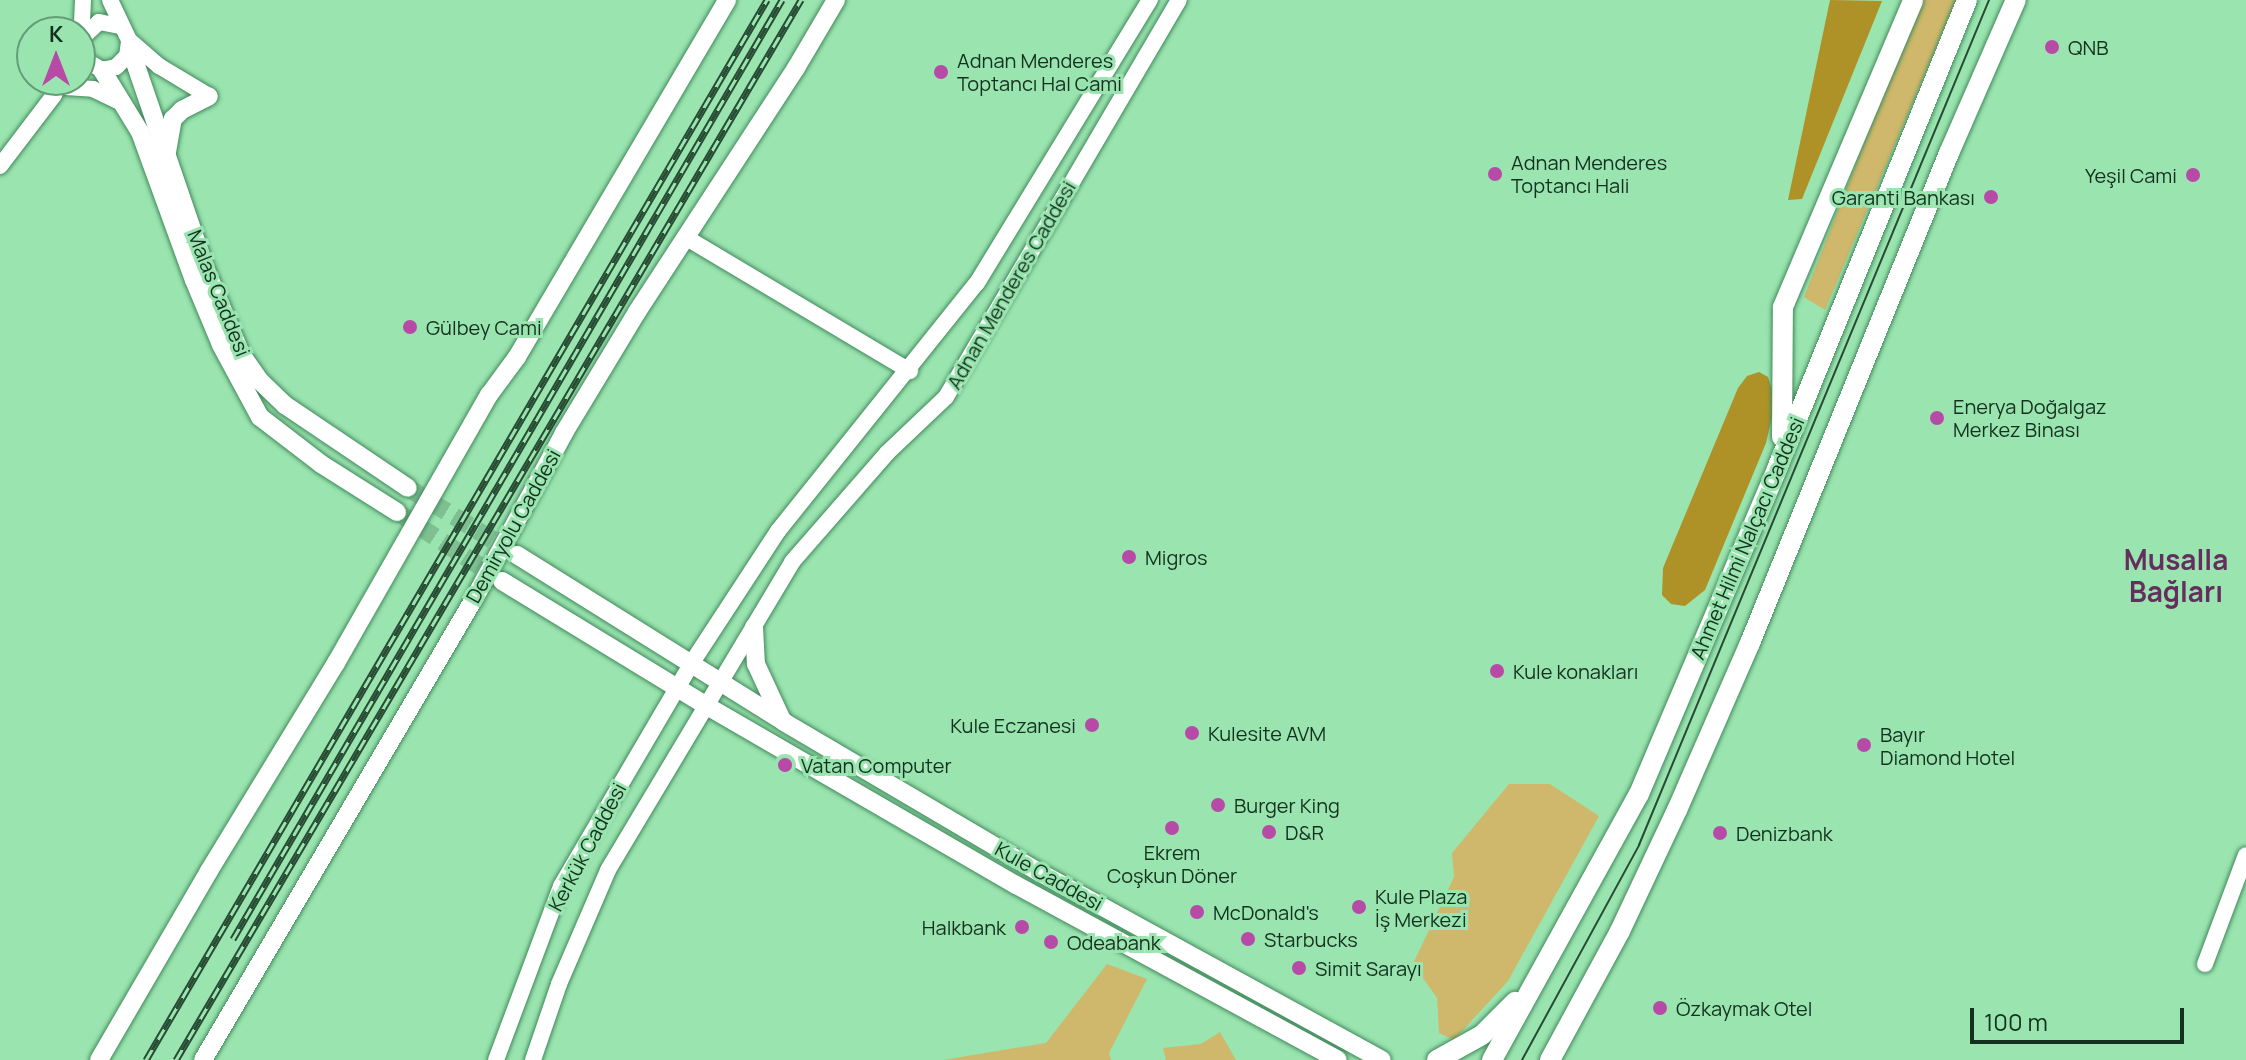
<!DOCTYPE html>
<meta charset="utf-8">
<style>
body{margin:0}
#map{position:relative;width:2246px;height:1060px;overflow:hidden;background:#9ae4b0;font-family:Manrope,sans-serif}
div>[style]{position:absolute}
.green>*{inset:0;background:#cfb86b}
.forest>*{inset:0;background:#ae9227}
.secondary-tunnel>*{height:18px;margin-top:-9px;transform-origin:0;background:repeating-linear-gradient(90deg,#7fc093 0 18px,transparent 0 27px)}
.roads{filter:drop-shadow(0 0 2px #41895b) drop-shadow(0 0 2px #41895b)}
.tertiary>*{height:16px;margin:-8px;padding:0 8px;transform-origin:8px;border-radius:8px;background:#fff}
.secondary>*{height:18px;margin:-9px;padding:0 9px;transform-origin:9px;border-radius:9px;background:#fff}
.primary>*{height:20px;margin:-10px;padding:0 10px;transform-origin:10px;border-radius:10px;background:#fff}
.tram>*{height:2px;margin:-1px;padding:0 1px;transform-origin:1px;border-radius:1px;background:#274b33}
.rail>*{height:7px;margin-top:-3.5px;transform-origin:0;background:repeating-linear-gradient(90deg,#9ae4b0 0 12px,#274b33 0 24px);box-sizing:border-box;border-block:2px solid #274b33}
.dots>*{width:22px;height:22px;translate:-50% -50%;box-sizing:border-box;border:4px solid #9ae4b0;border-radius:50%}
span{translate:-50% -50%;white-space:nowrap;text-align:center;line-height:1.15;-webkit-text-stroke:6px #9ae4b0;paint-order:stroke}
.poi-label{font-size:20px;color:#13311e}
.left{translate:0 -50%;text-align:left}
.right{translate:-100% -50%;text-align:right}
.street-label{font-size:20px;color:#13311e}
.district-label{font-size:28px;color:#652f5d;font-weight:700}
.north{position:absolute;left:16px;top:16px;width:80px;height:80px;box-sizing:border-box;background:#9ae4b0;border:2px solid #649c76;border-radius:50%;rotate:0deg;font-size:22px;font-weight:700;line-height:32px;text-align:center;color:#13311e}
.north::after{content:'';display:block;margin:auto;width:28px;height:36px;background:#b749a7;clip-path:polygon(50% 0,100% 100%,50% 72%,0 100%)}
.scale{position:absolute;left:1970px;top:1008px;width:214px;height:36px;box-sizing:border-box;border:4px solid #13311e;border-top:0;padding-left:10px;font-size:24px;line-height:28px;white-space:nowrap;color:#13311e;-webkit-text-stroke:6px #9ae4b0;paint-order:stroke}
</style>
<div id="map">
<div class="green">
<div style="clip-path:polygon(1920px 0,1956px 0,1825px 310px,1804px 297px)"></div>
<div style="clip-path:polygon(1509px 784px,1550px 784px,1599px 816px,1508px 981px,1454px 1040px,1439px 1033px,1437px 998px,1413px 964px,1454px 877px,1452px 853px)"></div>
<div style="clip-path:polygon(1107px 964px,1147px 979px,1109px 1053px,1111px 1060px,943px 1060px,1046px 1043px)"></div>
<div style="clip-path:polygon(1220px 1032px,1236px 1060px,1166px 1060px,1163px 1048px,1201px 1044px)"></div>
</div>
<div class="forest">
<div style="clip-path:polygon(1830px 0,1882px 1px,1802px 199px,1788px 200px)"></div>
<div style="clip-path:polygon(1759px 372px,1768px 377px,1773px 392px,1773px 413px,1766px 443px,1705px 590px,1685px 606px,1671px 604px,1662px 595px,1663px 568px,1738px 388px,1747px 376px)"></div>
</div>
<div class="secondary-tunnel">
<div style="left:408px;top:488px;width:124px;rotate:31.5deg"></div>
<div style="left:397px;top:512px;width:124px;rotate:33.2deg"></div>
</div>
<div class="roads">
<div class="tertiary">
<div style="left:83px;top:0;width:45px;rotate:92.5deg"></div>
<div style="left:81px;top:45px;width:17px;rotate:69deg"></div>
<div style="left:87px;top:61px;width:17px;rotate:31deg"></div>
<div style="left:102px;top:70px;width:14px;rotate:-12deg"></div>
<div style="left:116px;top:67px;width:16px;rotate:-45deg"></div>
<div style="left:127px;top:56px;width:15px;rotate:-82deg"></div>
<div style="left:110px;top:0;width:44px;rotate:64.6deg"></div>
<div style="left:129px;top:40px;width:40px;rotate:41deg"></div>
<div style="left:159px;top:66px;width:58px;rotate:31deg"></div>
<div style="left:83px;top:37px;width:22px;rotate:-43deg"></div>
<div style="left:99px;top:22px;width:21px;rotate:11deg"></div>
<div style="left:66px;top:87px;width:27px;rotate:4deg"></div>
<div style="left:93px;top:89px;width:34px;rotate:26deg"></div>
<div style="left:0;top:166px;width:89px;rotate:-52.7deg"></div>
<div style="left:54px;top:95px;width:16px;rotate:-72deg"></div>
<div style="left:685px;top:237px;width:262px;rotate:30.8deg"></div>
<div style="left:2205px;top:964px;width:116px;rotate:-69.4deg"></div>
<div style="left:496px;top:1060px;width:186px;rotate:-69.5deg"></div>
<div style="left:561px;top:886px;width:257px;rotate:-59.6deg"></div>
<div style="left:691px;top:664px;width:159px;rotate:-56.8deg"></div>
<div style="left:778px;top:531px;width:318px;rotate:-51.3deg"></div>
<div style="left:977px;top:283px;width:332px;rotate:-58.6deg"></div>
<div style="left:533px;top:1060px;width:80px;rotate:-71.1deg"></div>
<div style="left:559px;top:984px;width:124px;rotate:-66.7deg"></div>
<div style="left:608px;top:870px;width:359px;rotate:-59.1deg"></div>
<div style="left:792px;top:562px;width:145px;rotate:-48.9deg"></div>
<div style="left:887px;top:453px;width:81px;rotate:-43.5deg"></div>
<div style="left:946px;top:397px;width:460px;rotate:-59.6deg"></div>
</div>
<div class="secondary">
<div style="left:130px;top:48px;width:235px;rotate:71.1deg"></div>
<div style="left:206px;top:270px;width:91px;rotate:67.4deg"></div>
<div style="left:241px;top:354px;width:33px;rotate:55deg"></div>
<div style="left:260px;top:381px;width:35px;rotate:44deg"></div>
<div style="left:285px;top:405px;width:148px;rotate:34deg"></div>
<div style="left:102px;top:70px;width:73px;rotate:58.5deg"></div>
<div style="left:140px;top:132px;width:158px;rotate:70deg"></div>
<div style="left:194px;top:280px;width:70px;rotate:67.4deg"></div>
<div style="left:221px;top:345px;width:82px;rotate:61.6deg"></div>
<div style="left:260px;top:417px;width:77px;rotate:37.6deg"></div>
<div style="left:321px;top:464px;width:90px;rotate:32.3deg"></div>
<div style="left:167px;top:152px;width:34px;rotate:-80deg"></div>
<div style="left:173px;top:119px;width:13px;rotate:-45deg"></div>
<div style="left:182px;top:110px;width:30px;rotate:-27deg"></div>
<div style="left:517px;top:555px;width:315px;rotate:32deg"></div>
<div style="left:784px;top:722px;width:294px;rotate:30.5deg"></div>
<div style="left:1037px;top:871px;width:393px;rotate:28.7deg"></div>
<div style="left:502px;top:581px;width:240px;rotate:31.4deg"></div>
<div style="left:707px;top:706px;width:357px;rotate:30.1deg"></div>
<div style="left:1016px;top:885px;width:366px;rotate:28.5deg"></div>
<div style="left:754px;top:627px;width:37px;rotate:87deg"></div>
<div style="left:756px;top:664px;width:62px;rotate:65.1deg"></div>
<div style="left:99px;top:1060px;width:219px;rotate:-59.8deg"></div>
<div style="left:209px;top:871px;width:244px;rotate:-58.6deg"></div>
<div style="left:336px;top:663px;width:309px;rotate:-60.3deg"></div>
<div style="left:489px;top:395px;width:47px;rotate:-53.6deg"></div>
<div style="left:517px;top:357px;width:414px;rotate:-59.5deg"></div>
<div style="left:203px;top:1060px;width:535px;rotate:-59.55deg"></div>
<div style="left:474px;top:599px;width:189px;rotate:-61.5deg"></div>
<div style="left:564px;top:433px;width:141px;rotate:-58.9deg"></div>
<div style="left:637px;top:312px;width:291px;rotate:-56.9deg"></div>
<div style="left:796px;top:68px;width:79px;rotate:-59.5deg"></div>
</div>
<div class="primary">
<div style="left:1782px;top:437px;width:130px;rotate:-89.6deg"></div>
<div style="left:1783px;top:307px;width:333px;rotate:-67deg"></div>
<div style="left:1437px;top:1060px;width:51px;rotate:-29.1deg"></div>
<div style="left:1482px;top:1035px;width:47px;rotate:-45deg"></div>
<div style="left:1492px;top:1060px;width:304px;rotate:-61.1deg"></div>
<div style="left:1639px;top:794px;width:356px;rotate:-67deg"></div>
<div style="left:1778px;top:466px;width:503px;rotate:-67.92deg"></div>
<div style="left:1550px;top:1060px;width:147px;rotate:-61.5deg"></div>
<div style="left:1620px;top:931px;width:134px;rotate:-64.8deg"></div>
<div style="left:1677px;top:810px;width:182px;rotate:-66.4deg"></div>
<div style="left:1750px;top:643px;width:529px;rotate:-67.9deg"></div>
<div style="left:1949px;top:153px;width:167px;rotate:-66.4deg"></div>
</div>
</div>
<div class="tram">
<div style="left:1522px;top:1060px;width:245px;rotate:-61.4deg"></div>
<div style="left:1639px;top:845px;width:915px;rotate:-67.5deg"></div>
</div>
<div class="rail">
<div style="left:233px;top:939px;width:1088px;rotate:-59.69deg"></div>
<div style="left:146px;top:1060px;width:1229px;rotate:-59.64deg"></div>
<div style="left:176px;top:1060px;width:1231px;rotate:-59.48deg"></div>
</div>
<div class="dots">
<div style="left:2052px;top:47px;background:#b749a7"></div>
<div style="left:941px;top:72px;background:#b749a7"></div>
<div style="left:1495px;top:174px;background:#b749a7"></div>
<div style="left:2193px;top:175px;background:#b749a7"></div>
<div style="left:1991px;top:197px;background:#b749a7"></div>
<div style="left:410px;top:327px;background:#b749a7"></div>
<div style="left:1937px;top:418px;background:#b749a7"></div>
<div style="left:1129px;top:557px;background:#b749a7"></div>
<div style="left:1497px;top:671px;background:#b749a7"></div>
<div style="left:1092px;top:725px;background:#b749a7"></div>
<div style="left:1192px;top:733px;background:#b749a7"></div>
<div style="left:1864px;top:745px;background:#b749a7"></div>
<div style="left:785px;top:765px;background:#b749a7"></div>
<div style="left:1218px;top:805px;background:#b749a7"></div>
<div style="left:1172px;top:828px;background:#b749a7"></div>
<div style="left:1269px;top:832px;background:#b749a7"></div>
<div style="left:1720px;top:833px;background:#b749a7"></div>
<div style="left:1359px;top:907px;background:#b749a7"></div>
<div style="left:1197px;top:912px;background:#b749a7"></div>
<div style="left:1022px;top:927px;background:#b749a7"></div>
<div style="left:1248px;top:939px;background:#b749a7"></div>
<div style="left:1051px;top:942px;background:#b749a7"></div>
<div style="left:1299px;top:968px;background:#b749a7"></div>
<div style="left:1660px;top:1008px;background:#b749a7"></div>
</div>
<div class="poi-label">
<span class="left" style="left:2068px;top:47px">QNB</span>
<span class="left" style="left:957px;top:72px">Adnan Menderes<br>Toptancı Hal Cami</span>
<span class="left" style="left:1511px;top:174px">Adnan Menderes<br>Toptancı Hali</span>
<span class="right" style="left:2177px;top:175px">Yeşil Cami</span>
<span class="right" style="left:1975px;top:197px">Garanti Bankası</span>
<span class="left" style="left:426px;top:327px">Gülbey Cami</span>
<span class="left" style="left:1953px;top:418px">Enerya Doğalgaz<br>Merkez Binası</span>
<span class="left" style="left:1145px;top:557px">Migros</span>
<span class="left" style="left:1513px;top:671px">Kule konakları</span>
<span class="right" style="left:1076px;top:725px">Kule Eczanesi</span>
<span class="left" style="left:1208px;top:733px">Kulesite AVM</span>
<span class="left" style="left:1880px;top:746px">Bayır<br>Diamond Hotel</span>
<span class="left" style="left:801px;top:765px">Vatan Computer</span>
<span class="left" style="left:1234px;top:805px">Burger King</span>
<span class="left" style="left:1285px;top:832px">D&amp;R</span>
<span class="left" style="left:1736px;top:833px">Denizbank</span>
<span style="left:1172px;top:864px">Ekrem<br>Coşkun Döner</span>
<span class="left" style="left:1375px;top:908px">Kule Plaza<br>İş Merkezi</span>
<span class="left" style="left:1213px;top:912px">McDonald's</span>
<span class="right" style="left:1006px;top:927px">Halkbank</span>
<span class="left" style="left:1264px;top:939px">Starbucks</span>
<span class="left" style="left:1067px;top:942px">Odeabank</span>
<span class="left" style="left:1315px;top:968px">Simit Sarayı</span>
<span class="left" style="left:1676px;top:1008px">Özkaymak Otel</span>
</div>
<div class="street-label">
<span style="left:1011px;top:285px;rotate:-60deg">Adnan Menderes Caddesi</span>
<span style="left:219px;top:293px;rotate:68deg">Malas Caddesi</span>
<span style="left:513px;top:526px;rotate:-61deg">Demiryolu Caddesi</span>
<span style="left:1747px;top:538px;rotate:-67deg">Ahmet Hilmi Nalçacı Caddesi</span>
<span style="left:587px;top:847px;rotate:-62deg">Kerkük Caddesi</span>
<span style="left:1049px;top:876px;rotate:29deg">Kule Caddesi</span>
</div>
<div class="district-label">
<span style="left:2176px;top:575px">Musalla<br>Bağları</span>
</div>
<div class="north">K</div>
<div class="scale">100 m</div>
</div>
